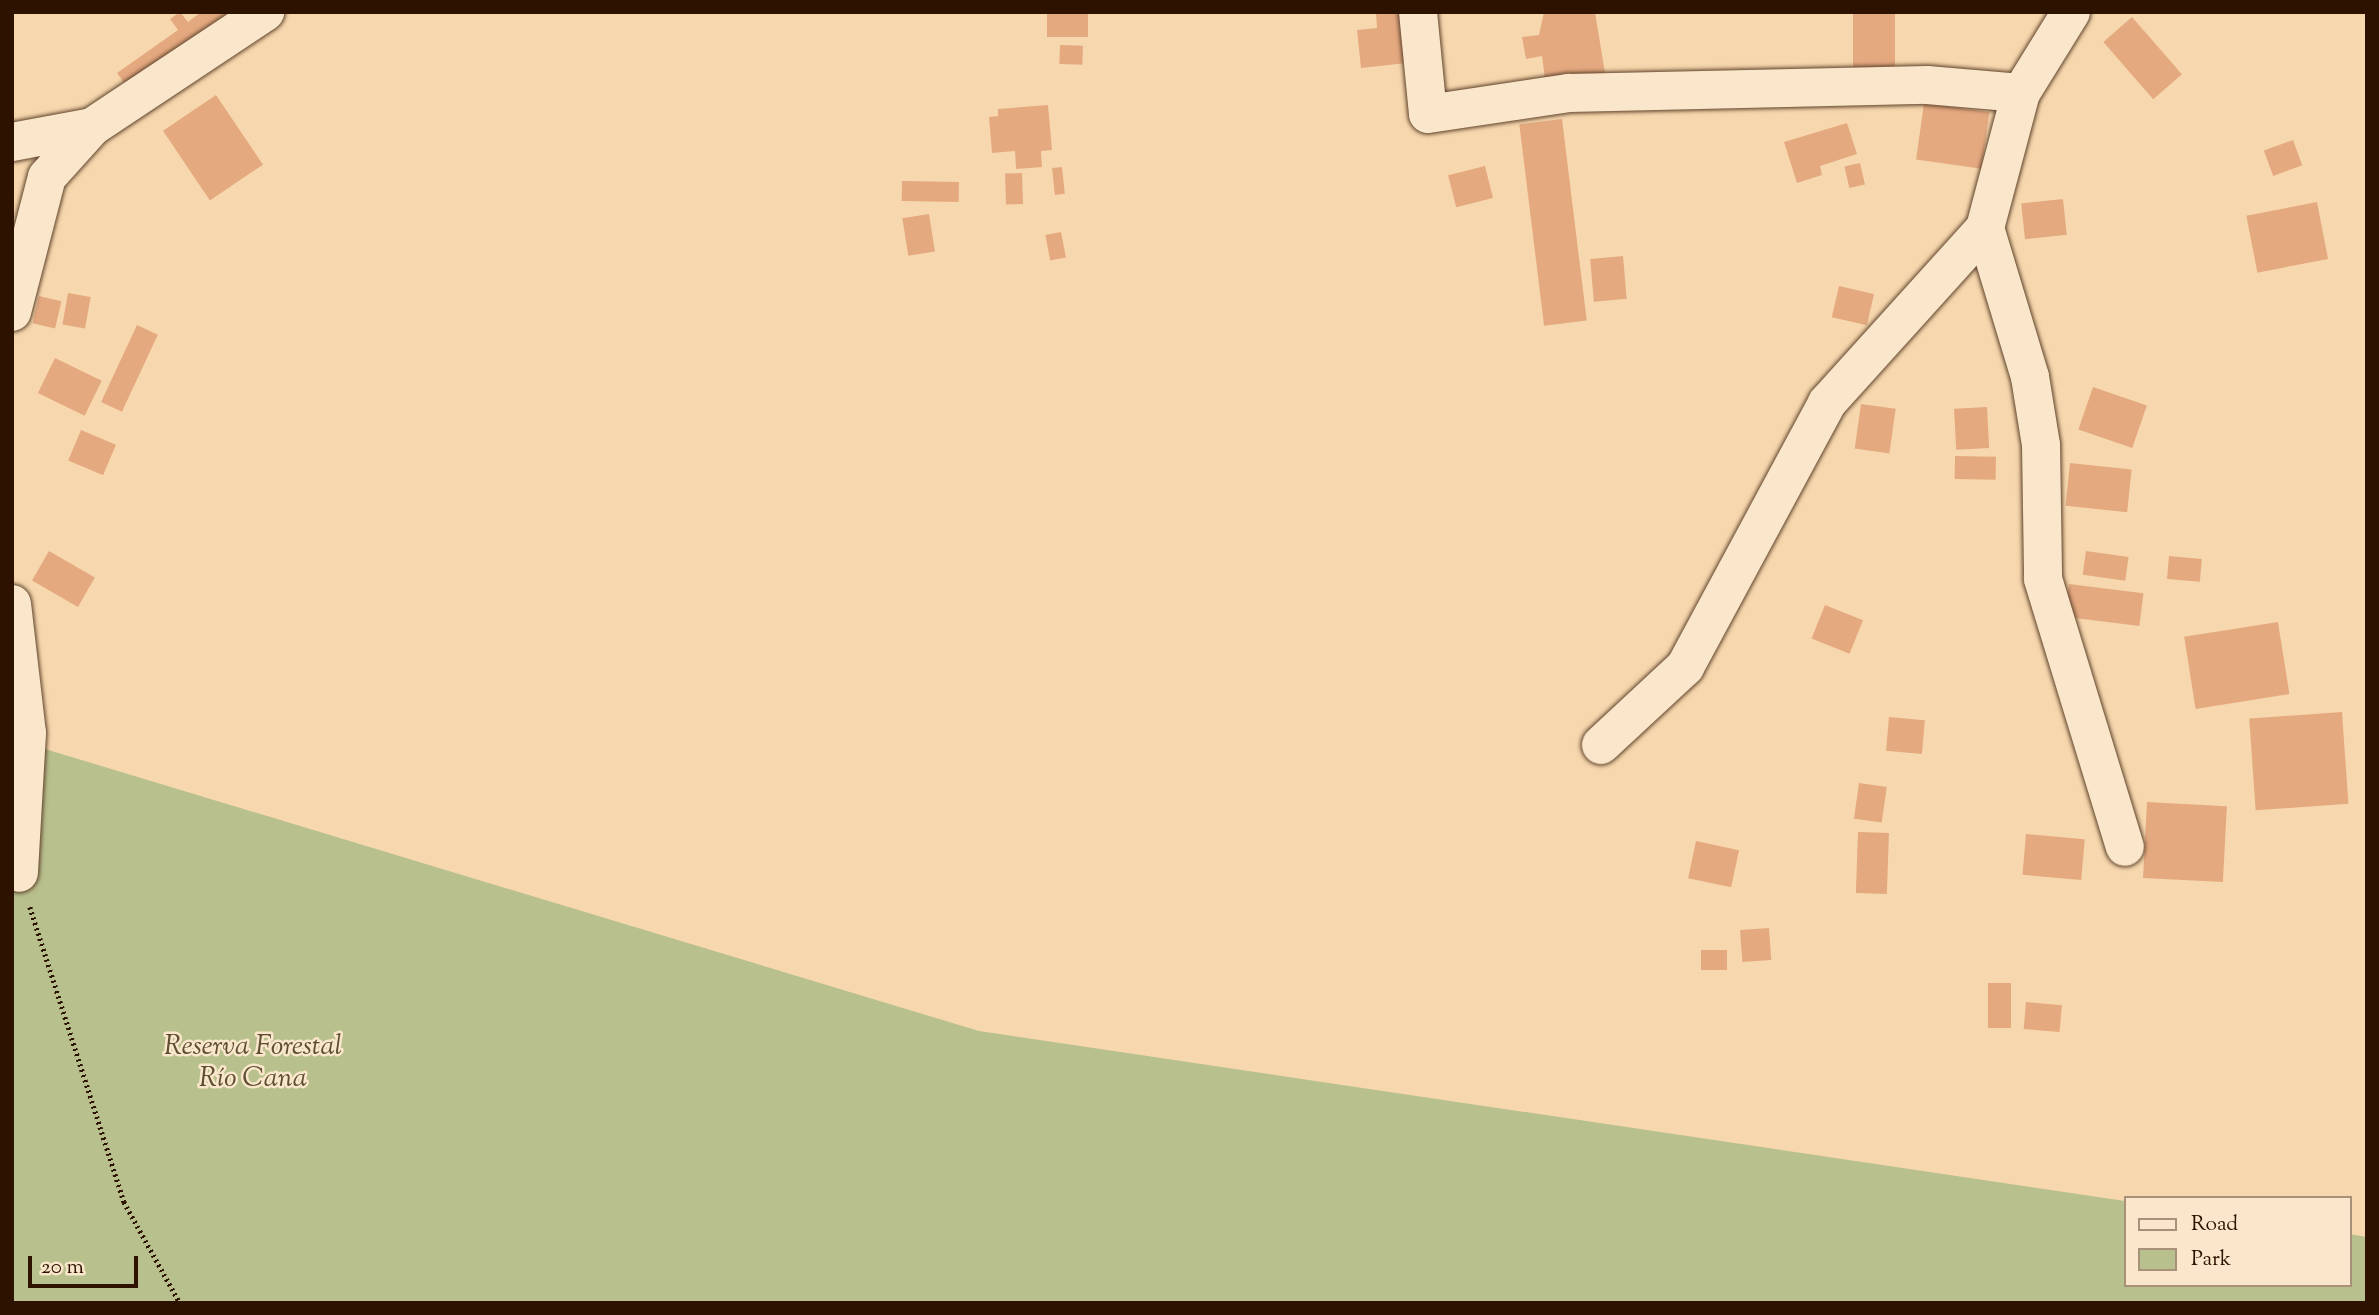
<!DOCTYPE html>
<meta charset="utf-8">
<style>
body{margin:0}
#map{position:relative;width:2379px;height:1315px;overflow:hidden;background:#f7d8ae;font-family:"Sorts Mill Goudy",serif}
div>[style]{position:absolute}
.green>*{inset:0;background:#b8c08e}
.building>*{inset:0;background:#e5a980;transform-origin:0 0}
.path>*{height:4.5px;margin-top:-2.25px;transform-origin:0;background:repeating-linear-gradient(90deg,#2d1200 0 2px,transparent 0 5.5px)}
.roads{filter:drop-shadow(0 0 2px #60442c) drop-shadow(0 0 2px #60442c)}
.minor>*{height:38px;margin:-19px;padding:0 19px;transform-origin:19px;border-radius:19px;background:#fae6ca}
span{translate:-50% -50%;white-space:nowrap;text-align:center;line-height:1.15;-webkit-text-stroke:5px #fae6ca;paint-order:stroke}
.park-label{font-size:28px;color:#5e4f32;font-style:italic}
.frame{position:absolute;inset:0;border:14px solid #2d1200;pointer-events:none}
.legend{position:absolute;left:2124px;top:1196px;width:228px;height:91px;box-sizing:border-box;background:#fae6ca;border:2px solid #a89179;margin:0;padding:9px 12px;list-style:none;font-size:21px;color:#2d1200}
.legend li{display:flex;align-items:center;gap:14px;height:35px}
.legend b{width:35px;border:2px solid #a89179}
.scale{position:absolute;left:28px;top:1256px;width:110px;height:32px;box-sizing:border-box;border:4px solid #2d1200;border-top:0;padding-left:9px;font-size:21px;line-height:24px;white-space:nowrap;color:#2d1200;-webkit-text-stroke:5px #fae6ca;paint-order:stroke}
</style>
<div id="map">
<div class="green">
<div style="clip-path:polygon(12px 739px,979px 1031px,2125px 1201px,2125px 1285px,2349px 1285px,2349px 1234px,2367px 1237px,2367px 1303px,12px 1303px)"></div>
</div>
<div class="building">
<div style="clip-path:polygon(180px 12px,188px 22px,201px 12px,245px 12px,130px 91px,117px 73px,178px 30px,170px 19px)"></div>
<div style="left:1047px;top:12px;width:41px;height:25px"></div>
<div style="clip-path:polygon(1376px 12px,1403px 12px,1407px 63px,1361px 68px,1357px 30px,1377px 28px)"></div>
<div style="clip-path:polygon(1544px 12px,1595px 12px,1605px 73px,1545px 79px,1542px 56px,1526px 59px,1522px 37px,1539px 35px)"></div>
<div style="left:1853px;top:12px;width:42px;height:57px"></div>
<div style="left:2132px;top:17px;width:76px;height:38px;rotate:49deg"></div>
<div style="left:1060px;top:45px;width:23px;height:19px;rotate:2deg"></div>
<div style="left:216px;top:95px;width:84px;height:64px;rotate:56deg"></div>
<div style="left:1924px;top:103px;width:66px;height:57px;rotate:8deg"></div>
<div style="clip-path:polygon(1048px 105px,1052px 150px,1041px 151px,1042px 167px,1016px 169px,1015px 151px,992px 153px,989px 117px,998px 116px,998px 109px)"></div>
<div style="left:1562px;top:119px;width:203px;height:43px;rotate:83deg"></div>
<div style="clip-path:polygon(1847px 123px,1857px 154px,1820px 166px,1822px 175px,1797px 183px,1784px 142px)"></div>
<div style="left:2293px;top:140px;width:27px;height:31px;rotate:70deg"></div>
<div style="left:1860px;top:163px;width:22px;height:16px;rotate:77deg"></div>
<div style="left:1485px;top:166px;width:33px;height:38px;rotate:76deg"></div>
<div style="left:1062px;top:167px;width:27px;height:10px;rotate:84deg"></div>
<div style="left:1022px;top:173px;width:31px;height:17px;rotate:88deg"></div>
<div style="left:902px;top:181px;width:57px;height:20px;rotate:1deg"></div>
<div style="left:2063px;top:199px;width:36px;height:42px;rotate:84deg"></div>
<div style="left:2317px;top:202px;width:58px;height:72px;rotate:79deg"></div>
<div style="left:929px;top:214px;width:38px;height:27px;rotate:81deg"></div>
<div style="left:1061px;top:232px;width:26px;height:16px;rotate:79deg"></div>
<div style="left:1623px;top:256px;width:43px;height:33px;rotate:85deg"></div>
<div style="left:1839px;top:286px;width:36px;height:32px;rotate:13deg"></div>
<div style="left:68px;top:293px;width:23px;height:32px;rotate:10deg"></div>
<div style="left:39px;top:296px;width:23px;height:28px;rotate:13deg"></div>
<div style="left:137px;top:325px;width:23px;height:85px;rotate:25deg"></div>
<div style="left:55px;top:358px;width:52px;height:39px;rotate:26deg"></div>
<div style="left:2093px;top:387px;width:57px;height:45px;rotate:19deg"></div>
<div style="left:1861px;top:404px;width:35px;height:45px;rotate:8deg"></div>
<div style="left:1987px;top:407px;width:41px;height:33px;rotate:87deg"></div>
<div style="left:81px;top:430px;width:38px;height:33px;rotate:23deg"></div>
<div style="left:1955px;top:456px;width:41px;height:23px;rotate:1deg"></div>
<div style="left:2070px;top:463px;width:62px;height:43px;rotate:6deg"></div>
<div style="left:49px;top:551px;width:53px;height:34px;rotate:30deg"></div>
<div style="left:2086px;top:551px;width:43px;height:24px;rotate:8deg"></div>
<div style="left:2169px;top:556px;width:33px;height:23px;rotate:5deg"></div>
<div style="left:2069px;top:584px;width:75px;height:33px;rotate:7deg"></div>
<div style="left:1825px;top:605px;width:41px;height:36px;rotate:22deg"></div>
<div style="left:2278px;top:622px;width:73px;height:95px;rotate:81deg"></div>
<div style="left:2342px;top:712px;width:92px;height:93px;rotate:86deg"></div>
<div style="left:1889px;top:717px;width:36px;height:34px;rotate:5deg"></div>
<div style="left:1859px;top:783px;width:28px;height:36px;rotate:8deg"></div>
<div style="left:2147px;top:802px;width:80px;height:76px;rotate:3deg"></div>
<div style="left:1858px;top:832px;width:31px;height:61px;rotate:2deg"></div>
<div style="left:2026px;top:834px;width:59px;height:41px;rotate:5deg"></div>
<div style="left:1696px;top:841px;width:44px;height:38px;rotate:12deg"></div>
<div style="left:1769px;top:928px;width:32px;height:29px;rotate:86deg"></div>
<div style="left:1727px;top:950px;width:20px;height:26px;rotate:90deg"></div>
<div style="left:1988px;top:983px;width:23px;height:45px"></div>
<div style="left:2026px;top:1002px;width:36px;height:27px;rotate:5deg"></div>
</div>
<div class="path">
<div style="left:30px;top:907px;width:310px;rotate:72.3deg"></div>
<div style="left:124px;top:1202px;width:115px;rotate:61deg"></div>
</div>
<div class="roads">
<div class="minor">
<div style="left:1418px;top:12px;width:102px;rotate:84.4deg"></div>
<div style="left:1428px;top:114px;width:143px;rotate:-8.5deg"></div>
<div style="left:1569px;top:93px;width:358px;rotate:-1.3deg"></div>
<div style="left:1927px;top:85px;width:94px;rotate:4.9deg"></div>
<div style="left:12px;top:142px;width:81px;rotate:-10.6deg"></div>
<div style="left:92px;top:127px;width:208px;rotate:-33.6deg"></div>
<div style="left:1985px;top:228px;width:156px;rotate:73.2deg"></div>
<div style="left:2030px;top:377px;width:69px;rotate:80.8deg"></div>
<div style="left:2041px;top:445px;width:134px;rotate:89.1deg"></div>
<div style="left:2043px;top:579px;width:280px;rotate:73deg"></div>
<div style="left:12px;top:312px;width:139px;rotate:-75.5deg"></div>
<div style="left:47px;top:177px;width:67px;rotate:-48deg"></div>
<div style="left:12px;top:604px;width:130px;rotate:83.4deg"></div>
<div style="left:27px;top:733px;width:140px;rotate:93.3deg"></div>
<div style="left:1601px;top:745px;width:115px;rotate:-42.9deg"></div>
<div style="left:1685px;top:667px;width:300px;rotate:-61.7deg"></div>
<div style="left:1827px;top:403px;width:236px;rotate:-47.9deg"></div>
<div style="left:1985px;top:228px;width:140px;rotate:-75.1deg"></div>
<div style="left:2021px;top:93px;width:95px;rotate:-58.3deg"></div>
</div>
</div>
<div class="park-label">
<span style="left:253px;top:1063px">Reserva Forestal<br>Río Cana</span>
</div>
<div class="frame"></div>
<ul class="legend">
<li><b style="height:9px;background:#fae6ca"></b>Road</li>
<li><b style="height:19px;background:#b8c08e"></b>Park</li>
</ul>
<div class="scale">20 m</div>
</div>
